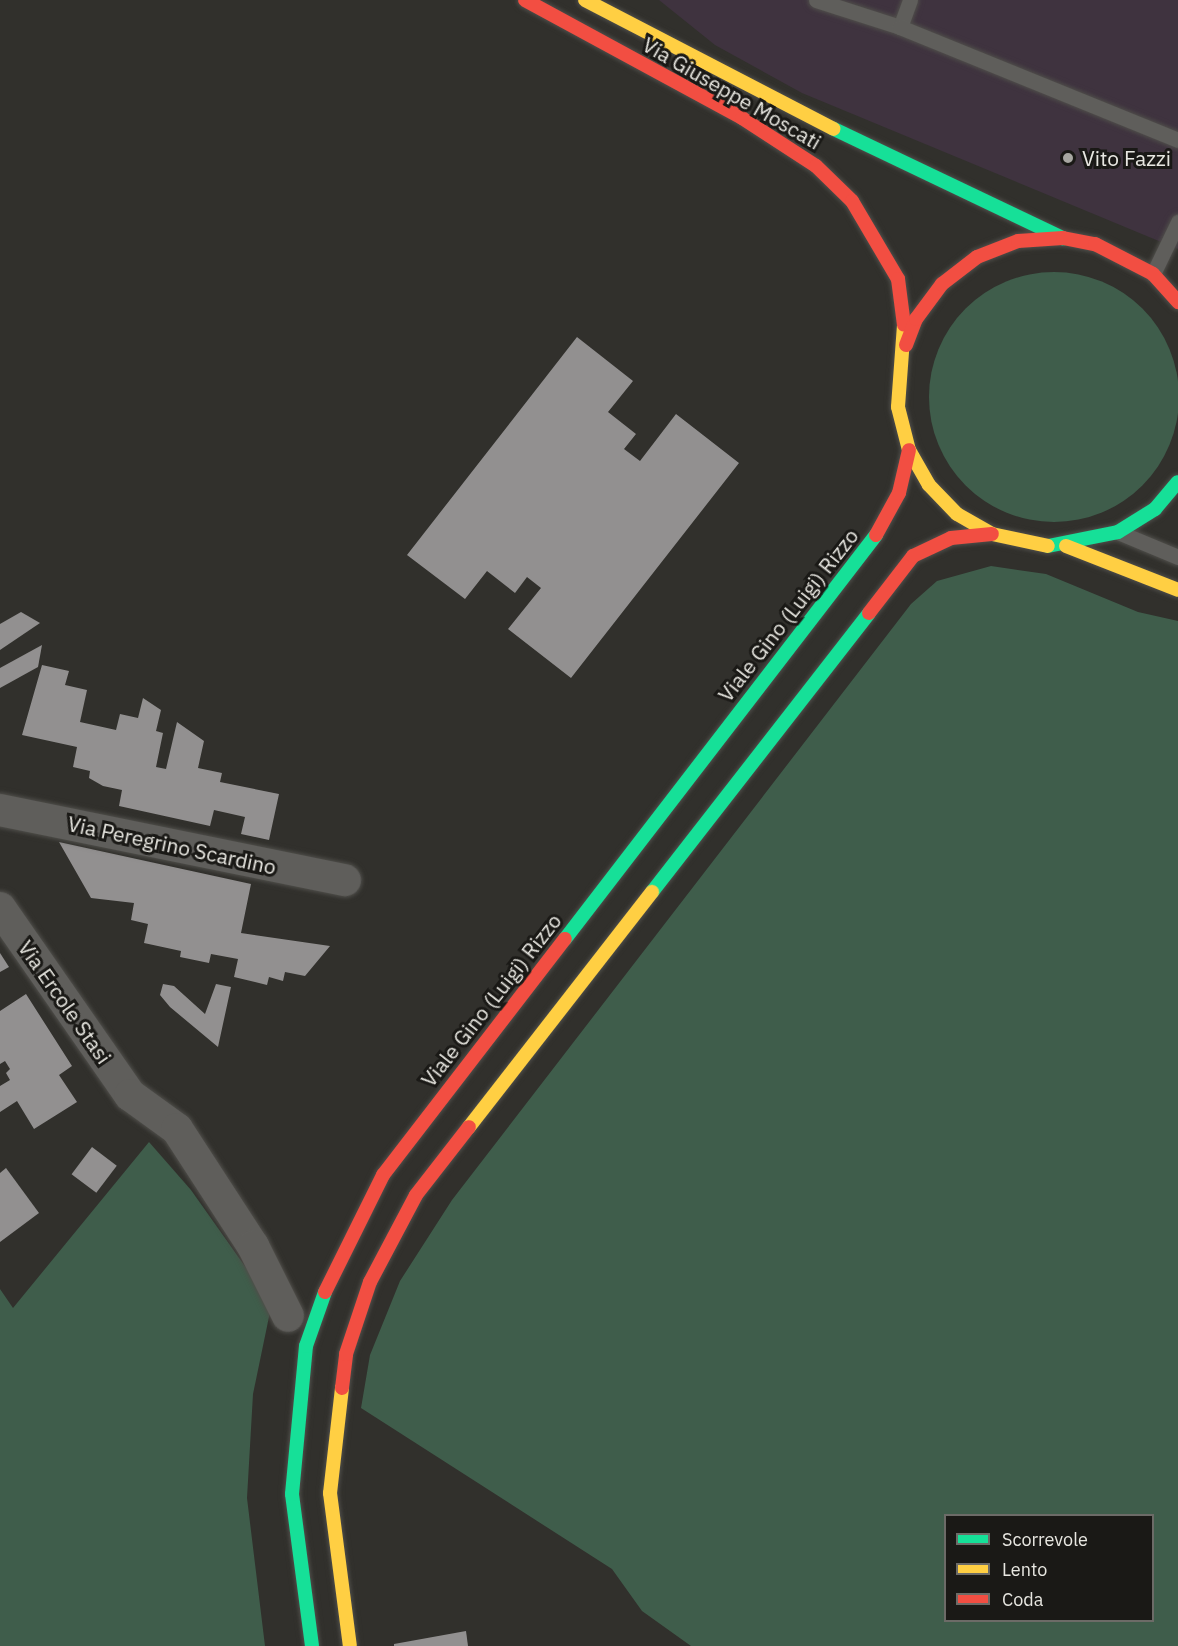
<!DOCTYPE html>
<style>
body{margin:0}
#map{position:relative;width:1178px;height:1646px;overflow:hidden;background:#31302c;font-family:"IBM Plex Sans",sans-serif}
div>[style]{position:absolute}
.medical>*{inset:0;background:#3f333f}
.green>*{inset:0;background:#3f5d4b}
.round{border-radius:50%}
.building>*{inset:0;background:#929090;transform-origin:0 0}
.roads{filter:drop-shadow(0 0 2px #4f4e4a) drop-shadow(0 0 2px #4f4e4a)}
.lane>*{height:15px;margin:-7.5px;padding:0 7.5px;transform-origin:7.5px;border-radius:7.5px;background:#5f5e5b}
.street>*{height:32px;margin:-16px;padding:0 16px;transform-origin:16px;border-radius:16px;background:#5f5e5b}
.fast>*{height:14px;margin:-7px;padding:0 7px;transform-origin:7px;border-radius:7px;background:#16e098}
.slow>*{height:14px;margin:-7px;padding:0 7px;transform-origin:7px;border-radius:7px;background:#ffcf43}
.jam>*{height:14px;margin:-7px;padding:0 7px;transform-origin:7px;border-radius:7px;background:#f24e42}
.dots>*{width:16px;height:16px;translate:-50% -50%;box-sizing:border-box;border:3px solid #1a1916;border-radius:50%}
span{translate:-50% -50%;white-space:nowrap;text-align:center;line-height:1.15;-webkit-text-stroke:6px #1a1916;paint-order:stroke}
.street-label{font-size:21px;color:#e8e7e1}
.poi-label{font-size:21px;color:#e8e7e1}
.left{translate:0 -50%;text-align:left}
.legend{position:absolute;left:944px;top:1514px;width:210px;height:108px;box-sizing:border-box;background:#1a1916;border:2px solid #6c6b67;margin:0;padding:8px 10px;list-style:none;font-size:18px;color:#e8e7e1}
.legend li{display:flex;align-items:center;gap:12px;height:30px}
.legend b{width:30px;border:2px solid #6c6b67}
</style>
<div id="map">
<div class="medical">
<div style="clip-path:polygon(659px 0,1178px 0,1178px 249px,802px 93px,715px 45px)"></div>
</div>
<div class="green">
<div class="round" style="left:929px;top:272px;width:250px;height:250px"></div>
<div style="clip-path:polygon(evenodd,991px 566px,1046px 574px,1138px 612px,1178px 621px,1178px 1646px,691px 1646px,642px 1611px,612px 1569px,361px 1408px,370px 1355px,400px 1281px,452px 1200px,911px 604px,937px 581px,991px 566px,946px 1516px,1152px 1516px,1152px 1620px,946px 1620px,946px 1516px)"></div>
<div style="clip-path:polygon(149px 1142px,191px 1190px,254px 1279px,270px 1312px,253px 1394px,247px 1498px,265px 1646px,0 1646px,0 1289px,13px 1308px)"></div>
</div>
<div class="building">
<div style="clip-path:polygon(577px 337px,633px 381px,608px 412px,636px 434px,624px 449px,640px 461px,676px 414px,739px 463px,571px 678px,508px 629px,541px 588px,527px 577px,515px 593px,487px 571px,465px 599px,407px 555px)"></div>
<div style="clip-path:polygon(21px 612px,40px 623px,0 650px,0 624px)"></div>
<div style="clip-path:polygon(42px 645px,38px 667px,0 688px,0 668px)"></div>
<div style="clip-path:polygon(42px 665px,69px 671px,65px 685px,87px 690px,80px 722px,116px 730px,120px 714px,138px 718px,143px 698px,161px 710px,156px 731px,163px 733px,156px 767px,166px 769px,177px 722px,204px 741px,198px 768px,222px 773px,220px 782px,279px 794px,269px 840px,241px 834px,245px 817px,214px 810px,210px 826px,119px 806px,122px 790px,103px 786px,89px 778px,90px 771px,73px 767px,77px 747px,22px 735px)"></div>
<div style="clip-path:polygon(59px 842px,251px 884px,241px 933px,330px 946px,305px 976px,285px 972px,283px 981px,269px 977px,267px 985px,234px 977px,238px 959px,211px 954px,209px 963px,180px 957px,181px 951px,144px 943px,148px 924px,131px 920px,134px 903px,91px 898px)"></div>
<div style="clip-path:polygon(0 953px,9px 967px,0 972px)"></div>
<div style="clip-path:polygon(163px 984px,174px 986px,205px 1014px,216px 984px,231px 987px,218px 1047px,170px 1007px,160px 995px)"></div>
<div style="clip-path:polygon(26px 994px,72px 1066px,59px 1075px,77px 1102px,34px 1129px,17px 1101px,0 1112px,0 1086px,10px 1080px,6px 1073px,10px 1069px,5px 1061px,0 1064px,0 1011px)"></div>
<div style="left:92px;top:1147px;width:31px;height:34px;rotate:37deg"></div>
<div style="clip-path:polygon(6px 1168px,39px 1213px,0 1242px,0 1173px)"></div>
<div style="clip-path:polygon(466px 1631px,468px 1646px,394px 1646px,394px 1644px)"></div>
</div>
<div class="roads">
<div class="lane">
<div style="left:816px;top:0;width:88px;rotate:17.8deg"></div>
<div style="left:910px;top:0;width:29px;rotate:110deg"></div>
<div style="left:900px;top:27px;width:300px;rotate:22.1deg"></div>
<div style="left:1153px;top:274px;width:58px;rotate:-64.3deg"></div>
<div style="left:1118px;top:532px;width:65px;rotate:22.6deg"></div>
</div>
<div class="street">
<div style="left:0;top:810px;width:352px;rotate:11.5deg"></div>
<div style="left:0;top:908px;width:228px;rotate:55.2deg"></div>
<div style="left:130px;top:1095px;width:58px;rotate:35.9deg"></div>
<div style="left:177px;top:1129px;width:140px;rotate:57deg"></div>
<div style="left:253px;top:1246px;width:78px;rotate:63.4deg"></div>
</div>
<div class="fast">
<div style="left:834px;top:129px;width:254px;rotate:25.5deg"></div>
<div style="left:1048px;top:546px;width:71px;rotate:-11.3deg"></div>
<div style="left:1118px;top:532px;width:44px;rotate:-31.9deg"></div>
<div style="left:1155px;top:509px;width:35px;rotate:-50deg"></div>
<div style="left:652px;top:892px;width:353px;rotate:-52.1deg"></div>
<div style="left:565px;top:939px;width:510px;rotate:-52.41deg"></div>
<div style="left:312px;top:1646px;width:153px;rotate:-97.5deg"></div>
<div style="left:292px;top:1494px;width:149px;rotate:-84.6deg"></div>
<div style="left:306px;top:1346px;width:57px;rotate:-70.6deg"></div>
</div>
<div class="slow">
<div style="left:585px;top:0;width:280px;rotate:27.4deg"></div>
<div style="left:904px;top:325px;width:82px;rotate:94.2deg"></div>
<div style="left:898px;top:407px;width:44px;rotate:75.7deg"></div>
<div style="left:909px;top:450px;width:40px;rotate:60.3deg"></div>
<div style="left:929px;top:485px;width:40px;rotate:46deg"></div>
<div style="left:957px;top:514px;width:40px;rotate:29.7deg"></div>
<div style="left:992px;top:534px;width:57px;rotate:12.1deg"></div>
<div style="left:1066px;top:546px;width:120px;rotate:21.4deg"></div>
<div style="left:469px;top:1127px;width:298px;rotate:-52.1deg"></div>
<div style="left:342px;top:1388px;width:106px;rotate:96.5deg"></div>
<div style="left:330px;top:1493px;width:154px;rotate:82.6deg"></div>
</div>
<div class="jam">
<div style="left:525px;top:0;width:247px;rotate:28.5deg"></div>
<div style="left:742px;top:118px;width:88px;rotate:33deg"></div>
<div style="left:816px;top:166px;width:50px;rotate:44.2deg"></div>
<div style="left:852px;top:201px;width:91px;rotate:59.5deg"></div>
<div style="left:898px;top:279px;width:46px;rotate:82.6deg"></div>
<div style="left:906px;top:345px;width:28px;rotate:-69deg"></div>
<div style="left:916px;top:319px;width:44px;rotate:-53.4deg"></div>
<div style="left:942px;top:284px;width:44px;rotate:-37.6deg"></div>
<div style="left:977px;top:257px;width:44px;rotate:-21.3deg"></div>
<div style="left:1018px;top:241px;width:45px;rotate:-3.8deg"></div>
<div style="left:1063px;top:238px;width:33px;rotate:11deg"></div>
<div style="left:1095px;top:244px;width:65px;rotate:27.3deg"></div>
<div style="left:1153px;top:274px;width:38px;rotate:48deg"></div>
<div style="left:876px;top:535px;width:48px;rotate:-61.3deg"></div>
<div style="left:899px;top:493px;width:44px;rotate:-76.9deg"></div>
<div style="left:869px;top:613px;width:72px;rotate:-52.3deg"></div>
<div style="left:913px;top:556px;width:42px;rotate:-25.3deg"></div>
<div style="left:951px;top:538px;width:41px;rotate:-5.6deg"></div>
<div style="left:325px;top:1292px;width:131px;rotate:-63.6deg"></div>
<div style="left:383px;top:1175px;width:298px;rotate:-52.4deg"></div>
<div style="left:342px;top:1388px;width:34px;rotate:-83deg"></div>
<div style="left:346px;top:1354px;width:76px;rotate:-71.6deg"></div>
<div style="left:370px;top:1282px;width:98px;rotate:-62.1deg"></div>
<div style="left:416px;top:1195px;width:86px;rotate:-52.1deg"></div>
</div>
</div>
<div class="dots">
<div style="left:1068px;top:158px;background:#a8a7a2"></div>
</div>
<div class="street-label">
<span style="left:732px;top:93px;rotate:30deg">Via Giuseppe Moscati</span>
<span style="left:788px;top:615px;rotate:-52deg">Viale Gino (Luigi) Rizzo</span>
<span style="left:172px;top:845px;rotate:12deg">Via Peregrino Scardino</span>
<span style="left:491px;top:1000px;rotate:-52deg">Viale Gino (Luigi) Rizzo</span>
<span style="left:65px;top:1002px;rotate:55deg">Via Ercole Stasi</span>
</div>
<div class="poi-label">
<span class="left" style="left:1082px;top:158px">Vito Fazzi</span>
</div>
<ul class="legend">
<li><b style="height:8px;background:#16e098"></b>Scorrevole</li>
<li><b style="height:8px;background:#ffcf43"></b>Lento</li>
<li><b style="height:8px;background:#f24e42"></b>Coda</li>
</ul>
</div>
